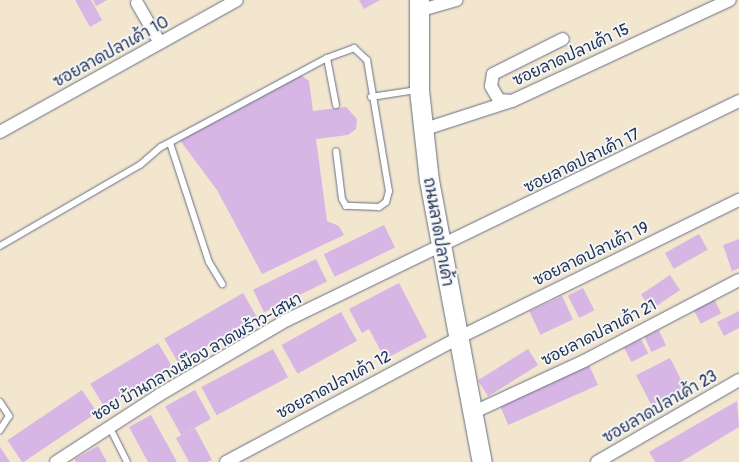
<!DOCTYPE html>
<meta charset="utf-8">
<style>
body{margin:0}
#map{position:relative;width:739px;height:462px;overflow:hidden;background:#f2e6cf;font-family:Pangolin,"Playpen Sans Thai",sans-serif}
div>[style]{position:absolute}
.building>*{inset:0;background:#d7b5e4;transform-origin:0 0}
.roads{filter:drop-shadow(0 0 1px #666f86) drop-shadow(0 0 1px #666f86)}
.service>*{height:6px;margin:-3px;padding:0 3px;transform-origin:3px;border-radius:3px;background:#fff}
.minor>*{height:12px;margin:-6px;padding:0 6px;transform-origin:6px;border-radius:6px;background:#fff}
.secondary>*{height:19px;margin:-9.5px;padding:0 9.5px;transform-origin:9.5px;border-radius:9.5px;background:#fff}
span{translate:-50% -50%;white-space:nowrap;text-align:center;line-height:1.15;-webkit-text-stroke:4px #f6f6f2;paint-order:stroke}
.street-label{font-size:16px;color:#1b2f5e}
</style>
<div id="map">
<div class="building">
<div style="clip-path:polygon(75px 0,91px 0,102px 20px,90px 27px)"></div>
<div style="clip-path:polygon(93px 0,107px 0,96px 6px)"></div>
<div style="clip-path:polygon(359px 0,380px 0,364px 9px)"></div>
<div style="clip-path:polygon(301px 75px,309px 81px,313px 111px,346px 107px,357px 119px,356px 129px,348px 135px,316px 139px,327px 221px,339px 226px,344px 235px,262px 274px,217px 190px,179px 139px)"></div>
<div style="left:384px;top:225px;width:25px;height:67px;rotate:64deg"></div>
<div style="left:699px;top:234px;width:18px;height:39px;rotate:61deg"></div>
<div style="clip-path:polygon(739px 239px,739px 268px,732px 271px,723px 245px)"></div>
<div style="left:316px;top:259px;width:25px;height:70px;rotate:64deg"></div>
<div style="left:670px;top:275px;width:18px;height:35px;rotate:56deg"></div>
<div style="clip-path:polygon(399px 283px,427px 337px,385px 359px,369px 329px,362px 333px,349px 309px)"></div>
<div style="left:583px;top:288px;width:25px;height:17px;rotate:63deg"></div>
<div style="left:243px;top:293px;width:28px;height:91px;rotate:60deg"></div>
<div style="left:562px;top:296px;width:26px;height:36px;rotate:65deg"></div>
<div style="left:714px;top:299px;width:16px;height:23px;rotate:63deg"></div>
<div style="clip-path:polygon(739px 311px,739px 328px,724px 336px,717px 322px)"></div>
<div style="left:341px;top:312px;width:33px;height:68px;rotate:61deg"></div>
<div style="left:659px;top:330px;width:17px;height:16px;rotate:66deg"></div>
<div style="left:641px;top:339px;width:16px;height:19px;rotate:63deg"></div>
<div style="left:158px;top:343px;width:27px;height:79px;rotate:59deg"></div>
<div style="left:273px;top:349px;width:32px;height:81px;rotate:62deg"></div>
<div style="left:528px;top:349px;width:19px;height:59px;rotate:58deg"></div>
<div style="left:670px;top:358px;width:34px;height:38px;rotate:63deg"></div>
<div style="left:589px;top:365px;width:22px;height:98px;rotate:66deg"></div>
<div style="left:82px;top:390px;width:27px;height:90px;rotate:56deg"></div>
<div style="left:195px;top:390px;width:33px;height:34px;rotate:61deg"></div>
<div style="clip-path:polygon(737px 401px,739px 427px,681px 462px,655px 462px,649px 452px)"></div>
<div style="clip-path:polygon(151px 415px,177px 462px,148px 462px,129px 427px)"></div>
<div style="clip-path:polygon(195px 428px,212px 460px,207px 462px,189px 462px,176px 438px)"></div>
<div style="clip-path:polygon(98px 446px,107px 462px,76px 462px,75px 459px)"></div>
<div style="clip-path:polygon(0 447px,10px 462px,0 462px)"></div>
</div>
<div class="roads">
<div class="service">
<div style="left:327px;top:58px;width:48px;rotate:79.2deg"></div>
<div style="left:371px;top:97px;width:47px;rotate:-8.7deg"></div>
<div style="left:170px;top:143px;width:125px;rotate:71.9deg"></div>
<div style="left:209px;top:262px;width:26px;rotate:59deg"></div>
<div style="left:0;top:246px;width:162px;rotate:-30.1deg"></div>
<div style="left:140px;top:165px;width:28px;rotate:-41deg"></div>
<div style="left:161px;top:147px;width:188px;rotate:-28.2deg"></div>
<div style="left:327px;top:58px;width:29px;rotate:-20deg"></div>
<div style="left:354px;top:48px;width:18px;rotate:43deg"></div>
<div style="left:367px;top:60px;width:133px;rotate:80.5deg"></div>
<div style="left:389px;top:191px;width:11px;rotate:105deg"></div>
<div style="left:386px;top:202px;width:9px;rotate:144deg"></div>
<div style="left:379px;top:207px;width:33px;rotate:-178deg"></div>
<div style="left:346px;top:206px;width:8px;rotate:-120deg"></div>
<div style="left:342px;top:199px;width:48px;rotate:-97.1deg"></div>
<div style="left:0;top:402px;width:17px;rotate:57deg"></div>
<div style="left:9px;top:416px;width:17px;rotate:123deg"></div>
<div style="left:109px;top:426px;width:40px;rotate:63.4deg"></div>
</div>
<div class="minor">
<div style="left:137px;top:3px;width:46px;rotate:60.1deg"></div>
<div style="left:418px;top:11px;width:40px;rotate:-16deg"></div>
<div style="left:512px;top:101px;width:13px;rotate:-176deg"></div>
<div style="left:499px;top:100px;width:16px;rotate:-120deg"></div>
<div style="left:491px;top:86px;width:12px;rotate:-81deg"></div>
<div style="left:493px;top:74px;width:78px;rotate:-26.6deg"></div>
<div style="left:422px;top:130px;width:95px;rotate:-17.9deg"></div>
<div style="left:512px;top:101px;width:240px;rotate:-24.9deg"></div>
<div style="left:0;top:132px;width:271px;rotate:-29.1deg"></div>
<div style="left:472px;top:413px;width:123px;rotate:-24.9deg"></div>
<div style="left:584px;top:361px;width:175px;rotate:-27.6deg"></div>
<div style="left:56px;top:462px;width:123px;rotate:-33deg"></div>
<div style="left:159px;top:395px;width:148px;rotate:-30.4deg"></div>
<div style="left:287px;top:320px;width:502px;rotate:-25.85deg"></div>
<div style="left:226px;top:462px;width:263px;rotate:-28.1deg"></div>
<div style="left:458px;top:338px;width:313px;rotate:-26.2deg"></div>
<div style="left:597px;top:462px;width:164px;rotate:-30deg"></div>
</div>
<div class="secondary">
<div style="left:419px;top:0;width:90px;rotate:90deg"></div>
<div style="left:419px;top:90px;width:91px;rotate:83.7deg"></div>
<div style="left:429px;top:180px;width:287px;rotate:79.4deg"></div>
</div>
</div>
<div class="street-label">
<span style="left:111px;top:52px;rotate:-29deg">ซอยลาดปลาเค้า 10</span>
<span style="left:571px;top:55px;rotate:-25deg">ซอยลาดปลาเค้า 15</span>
<span style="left:582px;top:161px;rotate:-26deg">ซอยลาดปลาเค้า 17</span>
<span style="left:438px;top:232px;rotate:80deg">ถนนลาดปลาเค้า</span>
<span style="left:591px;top:254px;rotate:-26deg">ซอยลาดปลาเค้า 19</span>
<span style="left:599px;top:333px;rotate:-27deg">ซอยลาดปลาเค้า 21</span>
<span style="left:197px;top:357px;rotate:-30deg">ซอย บ้านกลางเมือง ลาดพร้าว-เสนา</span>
<span style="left:334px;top:385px;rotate:-28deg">ซอยลาดปลาเค้า 12</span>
<span style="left:660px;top:407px;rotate:-30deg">ซอยลาดปลาเค้า 23</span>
</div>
</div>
